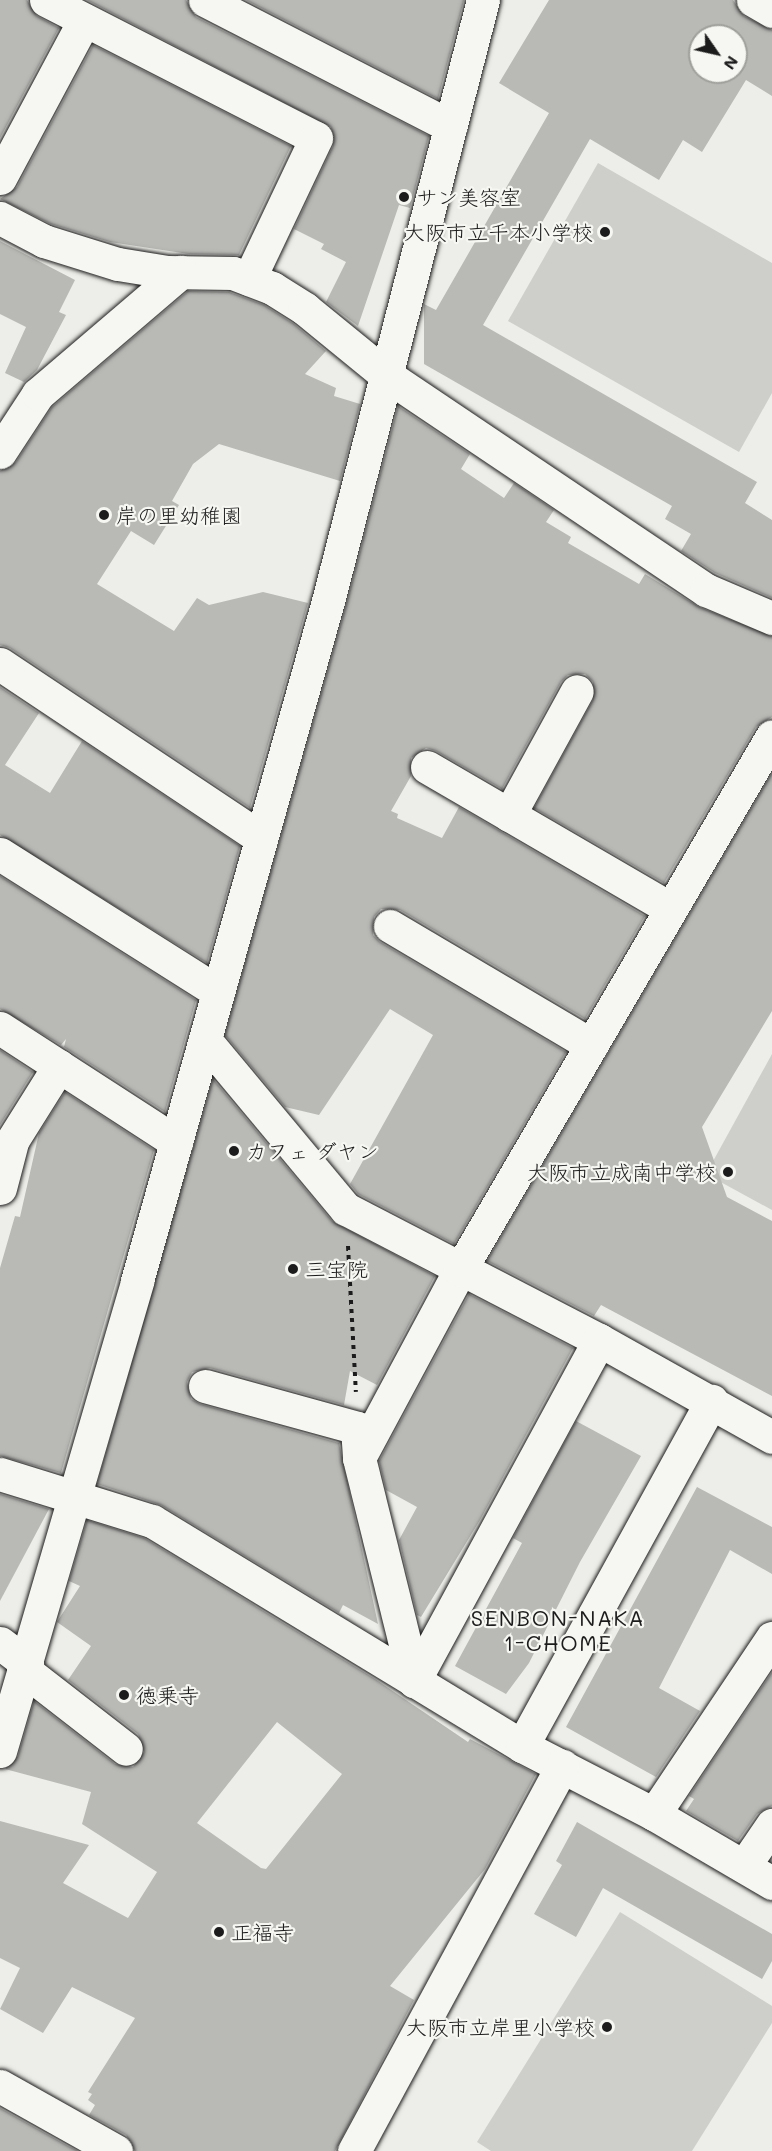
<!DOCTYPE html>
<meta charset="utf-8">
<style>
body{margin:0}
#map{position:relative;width:772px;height:2151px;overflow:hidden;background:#edede9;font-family:Mali,"Klee One",sans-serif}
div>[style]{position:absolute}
.green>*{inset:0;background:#cececb}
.building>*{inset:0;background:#b9b9b6}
.path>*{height:4px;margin-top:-2px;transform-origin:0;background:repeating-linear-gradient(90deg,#1c1c1c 0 4.5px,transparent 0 9px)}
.roads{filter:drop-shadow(0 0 2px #1c1c1c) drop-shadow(0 0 2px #1c1c1c)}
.minor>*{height:33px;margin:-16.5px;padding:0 16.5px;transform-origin:16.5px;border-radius:16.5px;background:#f6f6f2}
.dots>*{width:16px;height:16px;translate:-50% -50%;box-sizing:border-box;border:3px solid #f6f6f2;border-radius:50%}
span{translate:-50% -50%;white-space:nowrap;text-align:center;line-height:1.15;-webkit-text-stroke:4.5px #f6f6f2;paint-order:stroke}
.poi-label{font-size:21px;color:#1c1c1c}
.left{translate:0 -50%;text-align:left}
.right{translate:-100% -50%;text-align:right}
.neighbourhood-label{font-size:22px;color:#1c1c1c;letter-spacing:1.5px}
.north{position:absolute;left:688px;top:24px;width:60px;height:60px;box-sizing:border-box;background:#f6f6f2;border:2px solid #9f9f9c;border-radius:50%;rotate:124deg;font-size:16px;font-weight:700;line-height:24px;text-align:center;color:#1c1c1c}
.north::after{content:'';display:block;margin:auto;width:21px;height:27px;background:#1c1c1c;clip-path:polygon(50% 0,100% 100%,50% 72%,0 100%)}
</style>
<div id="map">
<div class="green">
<div style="clip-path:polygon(598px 163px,772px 263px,772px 393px,739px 452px,508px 321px)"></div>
<div style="clip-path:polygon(772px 1054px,772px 1210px,706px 1174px)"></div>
<div style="clip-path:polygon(620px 1912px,772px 2006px,772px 2023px,692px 2151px,491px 2151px,477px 2142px)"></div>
</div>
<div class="building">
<div style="clip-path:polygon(0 0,27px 0,37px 16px,59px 28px,0 138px)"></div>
<div style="clip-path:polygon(87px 0,186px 0,196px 17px,429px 136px,410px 208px,399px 205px,358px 326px,326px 302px,346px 262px,321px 249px,324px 244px,294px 229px,333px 146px,331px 127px)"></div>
<div style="clip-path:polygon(246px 0,464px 0,438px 99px)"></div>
<div style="clip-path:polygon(evenodd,549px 0,733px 0,744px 16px,772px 30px,772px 96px,746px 80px,702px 152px,683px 140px,659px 180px,590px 139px,483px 325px,757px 482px,745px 503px,772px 520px,772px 598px,715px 573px,681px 551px,691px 534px,665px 519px,672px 506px,424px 364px,424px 304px,436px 310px,549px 113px,499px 83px,549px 0,700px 36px,736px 36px,736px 72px,700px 72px,700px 36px)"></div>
<div style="clip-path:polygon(93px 45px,291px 146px,239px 255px,189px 254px,110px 242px,51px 224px,0 199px,17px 187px)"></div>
<div style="clip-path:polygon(0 241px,75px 280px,59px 312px,66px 315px,37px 370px,24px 382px,5px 373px,26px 327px,0 314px)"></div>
<div style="clip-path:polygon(188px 291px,229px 292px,264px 305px,294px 324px,326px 351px,305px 374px,336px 388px,334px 396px,360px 404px,340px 481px,219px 444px,193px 464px,172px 501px,179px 505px,154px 545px,131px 531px,97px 584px,174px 631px,197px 598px,209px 605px,263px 592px,308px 603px,250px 808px,10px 648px,0 645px,0 471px,16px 462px,52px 407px)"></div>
<div style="clip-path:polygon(398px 406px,470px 454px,461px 469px,504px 498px,514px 483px,554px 510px,546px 522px,571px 537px,568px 543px,639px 584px,645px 574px,699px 607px,772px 636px,772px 717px,756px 727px,664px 883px,534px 808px,593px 700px,593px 682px,585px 674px,568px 675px,561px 682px,502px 789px,436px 751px,426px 748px,411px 758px,411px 776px,391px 811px,398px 814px,397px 818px,442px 838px,459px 807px,645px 916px,585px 1019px,400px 910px,381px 909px,374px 917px,373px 935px,380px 942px,566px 1052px,454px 1244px,358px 1194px,350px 1184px,433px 1035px,390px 1009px,319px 1115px,285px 1107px,225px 1035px,346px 606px)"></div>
<div style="clip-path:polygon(0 687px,39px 713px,5px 765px,50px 793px,82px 741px,240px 846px,207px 963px,0 835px)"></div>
<div style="clip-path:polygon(772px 773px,772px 1011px,702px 1127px,727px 1197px,772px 1221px,772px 1396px,601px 1305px,594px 1316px,487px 1261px)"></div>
<div style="clip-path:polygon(0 876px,196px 1000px,165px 1112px,64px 1047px,66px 1039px,61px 1045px,0 1009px)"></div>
<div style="clip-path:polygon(0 1050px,33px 1072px,0 1125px)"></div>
<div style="clip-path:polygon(213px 1079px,332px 1221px,435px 1276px,377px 1385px,350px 1371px,344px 1405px,210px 1368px,192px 1372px,187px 1382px,191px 1399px,200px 1404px,339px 1443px,378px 1624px,343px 1605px,339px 1613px,161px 1505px,97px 1484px)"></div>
<div style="clip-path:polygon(65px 1092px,154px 1150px,61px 1473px,0 1456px,0 1268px,15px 1216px,20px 1217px,39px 1133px)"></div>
<div style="clip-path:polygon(469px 1294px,573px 1348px,480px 1520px,421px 1617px,417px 1615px,399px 1540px,417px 1507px,386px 1490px,379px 1461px)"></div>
<div style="clip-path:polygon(576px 1421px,641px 1456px,580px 1562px,529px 1663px,506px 1694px,455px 1666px,522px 1543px,513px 1538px)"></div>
<div style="clip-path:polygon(697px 1487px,772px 1527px,772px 1574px,730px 1550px,659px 1688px,700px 1711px,656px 1777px,566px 1727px)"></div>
<div style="clip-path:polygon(0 1494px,49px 1509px,0 1601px)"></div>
<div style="clip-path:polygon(evenodd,87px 1520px,144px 1538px,375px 1679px,468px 1742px,470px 1739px,536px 1774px,485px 1869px,390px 1986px,414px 2000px,335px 2151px,135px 2151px,126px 2135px,89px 2115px,95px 2105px,88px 2100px,92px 2094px,88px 2092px,135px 2018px,72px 1987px,43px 2033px,0 2009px,20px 1968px,0 1958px,0 1821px,89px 1845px,63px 1883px,128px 1918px,157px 1872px,82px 1824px,91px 1792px,5px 1769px,18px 1756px,34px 1701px,115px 1764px,133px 1767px,144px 1752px,138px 1734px,68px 1680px,91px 1646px,57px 1622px,80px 1586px,69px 1581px,87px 1520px,277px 1722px,342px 1774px,266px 1869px,261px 1868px,197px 1823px,277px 1722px)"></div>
<div style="clip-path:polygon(772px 1672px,772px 1806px,757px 1814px,738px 1841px,686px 1811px,694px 1799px,689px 1796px)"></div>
<div style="clip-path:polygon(577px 1822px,772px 1934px,772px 1961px,762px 1979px,603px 1888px,576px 1937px,534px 1914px,562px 1865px,556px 1861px)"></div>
<div style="clip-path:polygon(0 2108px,68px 2146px,78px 2151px,0 2151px)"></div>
</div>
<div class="path">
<div style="left:348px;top:1246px;width:146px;rotate:86.9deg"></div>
</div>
<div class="roads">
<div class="minor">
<div style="left:46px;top:0;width:303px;rotate:27.1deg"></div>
<div style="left:316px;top:138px;width:156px;rotate:115.4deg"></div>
<div style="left:205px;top:0;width:276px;rotate:27.2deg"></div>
<div style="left:753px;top:0;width:22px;rotate:30deg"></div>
<div style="left:0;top:178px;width:178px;rotate:-61.9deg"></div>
<div style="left:0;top:218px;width:50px;rotate:27.6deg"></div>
<div style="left:44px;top:241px;width:77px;rotate:17.3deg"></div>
<div style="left:118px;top:264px;width:50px;rotate:9.3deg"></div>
<div style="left:167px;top:272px;width:66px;rotate:0.9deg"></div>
<div style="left:233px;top:273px;width:42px;rotate:21deg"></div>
<div style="left:272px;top:288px;width:39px;rotate:32deg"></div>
<div style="left:305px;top:309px;width:104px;rotate:39.2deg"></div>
<div style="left:386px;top:375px;width:386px;rotate:33.9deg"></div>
<div style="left:706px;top:590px;width:72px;rotate:23deg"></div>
<div style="left:0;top:452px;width:69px;rotate:-56.8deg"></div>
<div style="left:38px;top:394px;width:188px;rotate:-40.5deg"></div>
<div style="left:0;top:664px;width:314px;rotate:33.7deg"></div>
<div style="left:427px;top:767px;width:282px;rotate:30.2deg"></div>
<div style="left:509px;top:815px;width:141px;rotate:-61.3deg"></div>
<div style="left:0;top:854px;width:258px;rotate:32.3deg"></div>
<div style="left:390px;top:926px;width:234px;rotate:30.6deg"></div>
<div style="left:0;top:1028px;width:210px;rotate:32.9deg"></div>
<div style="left:205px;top:1040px;width:220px;rotate:50.2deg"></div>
<div style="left:346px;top:1209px;width:285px;rotate:27.4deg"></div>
<div style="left:599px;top:1340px;width:198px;rotate:29.3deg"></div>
<div style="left:0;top:1160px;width:111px;rotate:-57.9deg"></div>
<div style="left:0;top:1188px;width:48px;rotate:-75.4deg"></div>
<div style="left:205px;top:1386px;width:158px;rotate:15.4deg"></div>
<div style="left:357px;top:1428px;width:30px;rotate:86deg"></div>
<div style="left:359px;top:1458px;width:230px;rotate:76.1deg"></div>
<div style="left:359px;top:1458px;width:213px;rotate:-61.8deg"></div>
<div style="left:460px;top:1270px;width:618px;rotate:-59.7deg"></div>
<div style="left:0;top:1474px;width:159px;rotate:17.2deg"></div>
<div style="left:152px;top:1521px;width:433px;rotate:31.3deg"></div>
<div style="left:522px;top:1746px;width:148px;rotate:27.3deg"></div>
<div style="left:654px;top:1814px;width:137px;rotate:30.3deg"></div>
<div style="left:0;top:1643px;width:34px;rotate:37deg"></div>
<div style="left:23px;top:1669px;width:130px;rotate:37.8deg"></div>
<div style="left:414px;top:1681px;width:388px;rotate:-61.5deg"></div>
<div style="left:522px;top:1746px;width:394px;rotate:-61.2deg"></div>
<div style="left:0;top:1751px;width:490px;rotate:-73.7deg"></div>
<div style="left:137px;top:1281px;width:706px;rotate:-74.31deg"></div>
<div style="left:328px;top:601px;width:621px;rotate:-75.54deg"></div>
<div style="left:654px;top:1814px;width:212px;rotate:-56.2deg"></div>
<div style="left:744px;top:1866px;width:50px;rotate:-55.7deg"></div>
<div style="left:0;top:2086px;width:133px;rotate:29.3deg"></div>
<div style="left:354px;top:2151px;width:438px;rotate:-61.6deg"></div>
</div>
</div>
<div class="dots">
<div style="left:404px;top:197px;background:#1c1c1c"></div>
<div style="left:605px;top:232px;background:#1c1c1c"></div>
<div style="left:104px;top:515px;background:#1c1c1c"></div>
<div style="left:234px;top:1151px;background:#1c1c1c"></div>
<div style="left:728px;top:1172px;background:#1c1c1c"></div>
<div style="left:293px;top:1269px;background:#1c1c1c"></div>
<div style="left:124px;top:1695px;background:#1c1c1c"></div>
<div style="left:219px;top:1932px;background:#1c1c1c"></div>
<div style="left:607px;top:2027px;background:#1c1c1c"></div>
</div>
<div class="poi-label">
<span class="left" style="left:416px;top:197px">サン美容室</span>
<span class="right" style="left:593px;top:232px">大阪市立千本小学校</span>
<span class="left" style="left:116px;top:515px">岸の里幼稚園</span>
<span class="left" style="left:246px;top:1151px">カフェ ダヤン</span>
<span class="right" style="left:716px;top:1172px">大阪市立成南中学校</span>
<span class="left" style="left:305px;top:1269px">三宝院</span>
<span class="left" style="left:136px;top:1695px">徳乗寺</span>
<span class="left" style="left:231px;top:1932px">正福寺</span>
<span class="right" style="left:595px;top:2027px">大阪市立岸里小学校</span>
</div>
<div class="neighbourhood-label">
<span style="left:558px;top:1630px">SENBON-NAKA<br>1-CHOME</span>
</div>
<div class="north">N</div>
</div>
